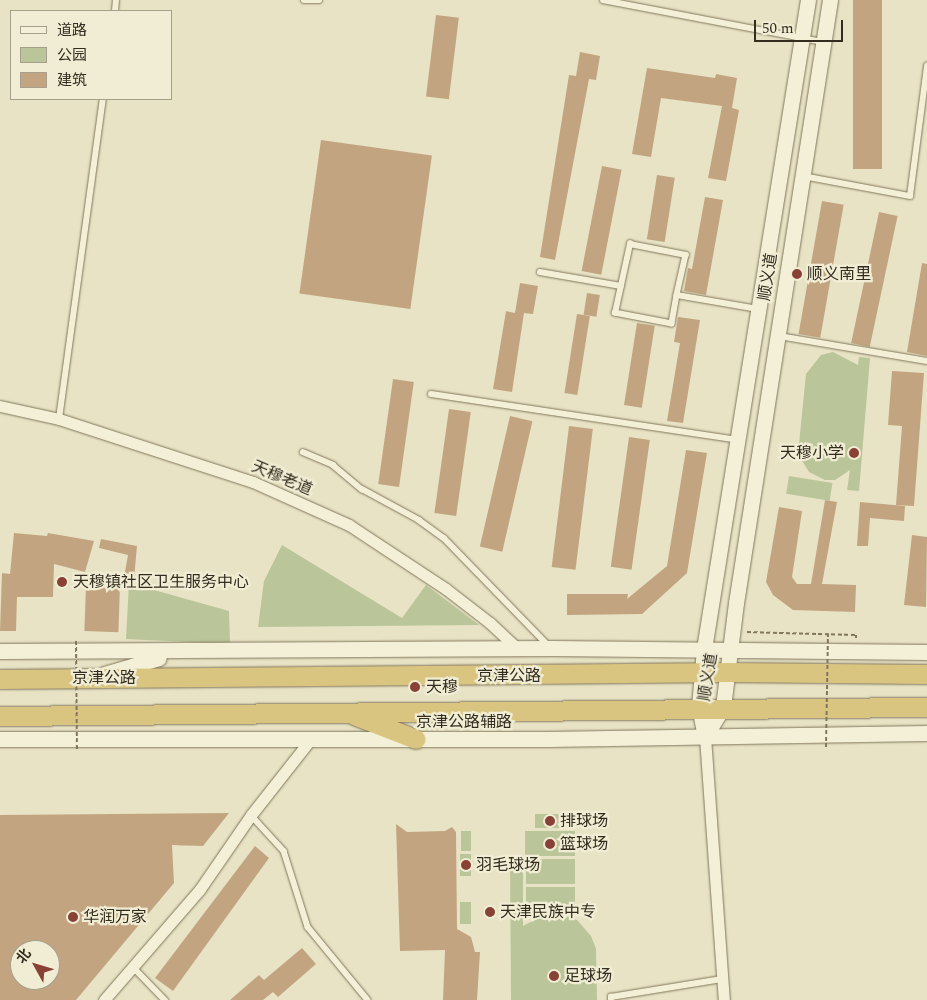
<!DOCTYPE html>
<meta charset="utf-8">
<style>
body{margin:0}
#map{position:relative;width:927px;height:1000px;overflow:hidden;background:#e8e3c5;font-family:Spectral,"Noto Sans SC",serif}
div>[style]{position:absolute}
.green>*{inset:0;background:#bac59a;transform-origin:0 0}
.building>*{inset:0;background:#c2a580;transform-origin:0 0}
.path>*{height:2px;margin-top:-1px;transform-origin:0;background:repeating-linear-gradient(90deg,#81765d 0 4px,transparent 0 6.5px)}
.roads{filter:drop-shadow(0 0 1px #81765d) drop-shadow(0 0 1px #81765d)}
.service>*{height:5.5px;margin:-2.75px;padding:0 2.75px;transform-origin:2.75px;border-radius:2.75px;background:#f4f0d7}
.minor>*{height:11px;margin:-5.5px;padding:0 5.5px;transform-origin:5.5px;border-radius:5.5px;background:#f4f0d7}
.tertiary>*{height:15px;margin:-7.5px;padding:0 7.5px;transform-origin:7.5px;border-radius:7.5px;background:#f4f0d7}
.trunk>*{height:19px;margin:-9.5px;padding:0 9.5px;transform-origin:9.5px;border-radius:9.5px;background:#dac580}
.path-bridge>*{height:2px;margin-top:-1px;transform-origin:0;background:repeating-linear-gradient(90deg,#81765d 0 4px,transparent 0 6.5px)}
.dots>*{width:14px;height:14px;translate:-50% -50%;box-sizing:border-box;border:2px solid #f1edd4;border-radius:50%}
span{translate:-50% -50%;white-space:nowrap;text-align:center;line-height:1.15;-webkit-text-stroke:4.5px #f1edd4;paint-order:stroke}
.poi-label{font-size:16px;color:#332c1f}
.left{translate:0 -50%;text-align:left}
.right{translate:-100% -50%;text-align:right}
.street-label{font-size:16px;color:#332c1f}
.legend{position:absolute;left:10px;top:10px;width:162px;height:90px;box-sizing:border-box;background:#f1edd4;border:1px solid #a5a08c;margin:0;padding:6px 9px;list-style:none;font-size:15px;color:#332c1f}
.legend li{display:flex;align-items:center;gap:10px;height:25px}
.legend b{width:25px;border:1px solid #a5a08c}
.north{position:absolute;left:10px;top:940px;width:50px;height:50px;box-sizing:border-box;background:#f1edd4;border:1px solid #a5a08c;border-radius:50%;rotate:309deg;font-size:14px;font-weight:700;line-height:20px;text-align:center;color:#332c1f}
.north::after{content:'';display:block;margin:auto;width:18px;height:22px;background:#894135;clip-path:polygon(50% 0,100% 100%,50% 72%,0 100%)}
.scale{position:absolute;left:754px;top:20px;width:89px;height:22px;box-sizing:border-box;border:2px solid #332c1f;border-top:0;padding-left:6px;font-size:15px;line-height:18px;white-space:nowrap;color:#332c1f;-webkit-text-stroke:4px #f1edd4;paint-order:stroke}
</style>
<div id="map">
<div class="green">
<div style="clip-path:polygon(833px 352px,858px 365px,859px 357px,870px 358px,859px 491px,847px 490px,850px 470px,835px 480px,825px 480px,809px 472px,798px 454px,806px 374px,821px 355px)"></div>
<div style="left:789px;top:476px;width:44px;height:18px;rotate:9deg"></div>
<div style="clip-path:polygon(282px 545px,402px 618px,426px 585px,479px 625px,258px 627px,264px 581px)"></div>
<div style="clip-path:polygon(129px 583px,229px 611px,230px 644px,126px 639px)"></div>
<div style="left:535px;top:814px;width:30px;height:14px"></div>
<div style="left:461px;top:831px;width:10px;height:20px"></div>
<div style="left:525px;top:831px;width:50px;height:25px"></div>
<div style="left:460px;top:854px;width:11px;height:22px"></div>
<div style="left:526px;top:859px;width:49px;height:25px"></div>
<div style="clip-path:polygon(510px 860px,523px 860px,523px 926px,544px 915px,558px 913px,577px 920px,591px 936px,596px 949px,597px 1000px,511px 1000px)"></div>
<div style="left:526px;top:887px;width:49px;height:25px"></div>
<div style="left:460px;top:902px;width:11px;height:22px"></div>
</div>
<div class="building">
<div style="left:853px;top:0;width:29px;height:169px"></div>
<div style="left:436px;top:15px;width:23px;height:82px;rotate:7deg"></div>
<div style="clip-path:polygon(580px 52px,600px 56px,596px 80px,589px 79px,555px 260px,540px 257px,569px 75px,576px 76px)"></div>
<div style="clip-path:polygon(647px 68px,715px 78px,716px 74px,737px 78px,732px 108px,739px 110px,726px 181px,708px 178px,722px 106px,661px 98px,651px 157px,632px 154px)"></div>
<div style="left:321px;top:140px;width:112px;height:155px;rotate:8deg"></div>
<div style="left:602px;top:166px;width:20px;height:107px;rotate:11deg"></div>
<div style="left:657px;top:175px;width:18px;height:65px;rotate:9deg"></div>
<div style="clip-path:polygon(705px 197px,723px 200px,706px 295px,684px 291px,688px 268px,692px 269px)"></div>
<div style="left:822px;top:201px;width:22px;height:135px;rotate:10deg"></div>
<div style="left:879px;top:212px;width:19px;height:134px;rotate:12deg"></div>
<div style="clip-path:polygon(922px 263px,927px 264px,927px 356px,907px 352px)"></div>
<div style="clip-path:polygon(520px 283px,538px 286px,533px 314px,524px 313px,512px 392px,493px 389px,506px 311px,515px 313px)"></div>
<div style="left:587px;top:293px;width:13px;height:22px;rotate:9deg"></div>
<div style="left:577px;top:314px;width:13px;height:80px;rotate:9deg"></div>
<div style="clip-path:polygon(678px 317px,700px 320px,683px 423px,667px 421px,680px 343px,674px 342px)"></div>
<div style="left:637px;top:323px;width:18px;height:83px;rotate:9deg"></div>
<div style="clip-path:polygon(892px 371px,924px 373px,914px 506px,896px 505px,902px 426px,888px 425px)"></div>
<div style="left:393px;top:379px;width:21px;height:106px;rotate:8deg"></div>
<div style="left:449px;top:409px;width:22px;height:105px;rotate:8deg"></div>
<div style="left:510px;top:416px;width:23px;height:134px;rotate:13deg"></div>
<div style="left:569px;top:426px;width:24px;height:142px;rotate:7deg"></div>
<div style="left:629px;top:437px;width:21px;height:131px;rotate:8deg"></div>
<div style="clip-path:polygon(686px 450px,707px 453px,687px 573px,642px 614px,567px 615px,567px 594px,628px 594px,627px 599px,667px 566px)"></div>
<div style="clip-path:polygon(825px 500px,837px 502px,822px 584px,856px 585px,855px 612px,793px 610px,773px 595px,766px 582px,779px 507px,802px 511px,792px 577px,797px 584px,811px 584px)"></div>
<div style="clip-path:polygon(860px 502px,905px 506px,904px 521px,870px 518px,868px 546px,857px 546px)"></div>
<div style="clip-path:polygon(14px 533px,47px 536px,48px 533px,94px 541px,85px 572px,54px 564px,53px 597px,17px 597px,16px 631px,0 631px,2px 573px,10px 574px)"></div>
<div style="clip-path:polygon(912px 535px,927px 537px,926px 607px,904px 605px)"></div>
<div style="clip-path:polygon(101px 539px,137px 546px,134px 579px,124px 577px,128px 555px,99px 548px)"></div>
<div style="left:86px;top:585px;width:34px;height:46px;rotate:2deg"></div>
<div style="clip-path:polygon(evenodd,229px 813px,203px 846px,172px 845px,174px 883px,76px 1000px,0 1000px,0 815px,229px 813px,20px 950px,50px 950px,50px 980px,20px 980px,20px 950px)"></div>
<div style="clip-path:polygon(396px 824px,407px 832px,445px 831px,452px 827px,456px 832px,457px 929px,471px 937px,475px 952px,480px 952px,477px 1000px,443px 1000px,445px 950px,400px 951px)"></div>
<div style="clip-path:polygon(255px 846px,269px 858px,173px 991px,155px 978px)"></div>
<div style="clip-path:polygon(302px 948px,316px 964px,278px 997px,273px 992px,263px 1000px,230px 1000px,259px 975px,264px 980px)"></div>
</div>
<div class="path">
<div style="left:747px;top:632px;width:109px;rotate:1.6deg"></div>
<div style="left:856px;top:635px;width:3px;rotate:90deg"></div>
</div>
<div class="roads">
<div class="service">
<div style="left:304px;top:0;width:15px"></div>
<div style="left:603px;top:0;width:224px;rotate:10.8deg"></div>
<div style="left:115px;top:11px;width:11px;rotate:-85deg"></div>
<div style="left:803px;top:176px;width:109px;rotate:10.6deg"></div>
<div style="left:910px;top:196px;width:131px;rotate:-82.5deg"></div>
<div style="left:540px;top:272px;width:82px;rotate:9.8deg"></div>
<div style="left:677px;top:295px;width:29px;rotate:100deg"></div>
<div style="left:672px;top:324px;width:58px;rotate:-169.1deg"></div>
<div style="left:615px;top:313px;width:71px;rotate:-77.7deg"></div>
<div style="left:630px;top:244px;width:57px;rotate:11.1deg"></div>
<div style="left:686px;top:255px;width:41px;rotate:102.7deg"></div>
<div style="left:677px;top:295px;width:82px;rotate:9.8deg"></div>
<div style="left:779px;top:336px;width:150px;rotate:9.6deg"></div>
<div style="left:431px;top:394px;width:309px;rotate:8.5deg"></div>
<div style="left:59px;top:419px;width:323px;rotate:-82.2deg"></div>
<div style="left:303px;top:452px;width:33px;rotate:23deg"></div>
<div style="left:333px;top:465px;width:38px;rotate:40deg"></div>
<div style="left:362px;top:489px;width:65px;rotate:28.5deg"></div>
<div style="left:419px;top:520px;width:31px;rotate:36deg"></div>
<div style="left:444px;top:538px;width:149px;rotate:45.8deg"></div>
<div style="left:251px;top:815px;width:49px;rotate:47.5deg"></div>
<div style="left:284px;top:851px;width:80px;rotate:72.5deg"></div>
<div style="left:308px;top:927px;width:94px;rotate:50.6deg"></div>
<div style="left:134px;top:968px;width:45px;rotate:45.9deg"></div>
<div style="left:611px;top:1000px;width:3px;rotate:-90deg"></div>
<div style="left:611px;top:997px;width:112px;rotate:-9.2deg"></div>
</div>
<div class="minor">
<div style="left:0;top:406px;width:60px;rotate:12.4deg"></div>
<div style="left:59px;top:419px;width:204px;rotate:18deg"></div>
<div style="left:253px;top:482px;width:105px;rotate:24.1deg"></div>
<div style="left:349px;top:525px;width:116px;rotate:33.4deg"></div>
<div style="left:446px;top:589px;width:56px;rotate:37.7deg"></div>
<div style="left:490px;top:623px;width:37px;rotate:43deg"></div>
<div style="left:705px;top:737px;width:264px;rotate:85.9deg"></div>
<div style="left:104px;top:1000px;width:147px;rotate:-49.1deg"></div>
<div style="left:200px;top:889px;width:90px;rotate:-55.4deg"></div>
<div style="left:251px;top:815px;width:95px;rotate:-51.8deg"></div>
</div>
<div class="tertiary">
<div style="left:0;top:651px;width:552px;rotate:-0.31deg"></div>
<div style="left:552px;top:648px;width:375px;rotate:0.6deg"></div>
<div style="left:104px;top:674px;width:57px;rotate:-16.2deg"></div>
<div style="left:705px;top:737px;width:35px;rotate:-59deg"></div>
<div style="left:723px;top:707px;width:105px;rotate:-82.9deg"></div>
<div style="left:736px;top:603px;width:610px;rotate:-81.14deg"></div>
<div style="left:705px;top:737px;width:31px;rotate:-101deg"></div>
<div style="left:699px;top:707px;width:58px;rotate:-85.1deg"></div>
<div style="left:704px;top:649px;width:657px;rotate:-80.9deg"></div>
<div style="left:0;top:739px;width:547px"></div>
<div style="left:547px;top:739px;width:380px;rotate:-0.9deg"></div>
</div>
<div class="trunk">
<div style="left:0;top:679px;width:727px;rotate:-0.55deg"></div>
<div style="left:727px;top:672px;width:200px;rotate:0.6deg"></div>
<div style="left:354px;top:715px;width:66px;rotate:21.2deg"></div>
<div style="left:0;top:716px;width:927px;rotate:-0.56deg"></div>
</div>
</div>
<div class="path-bridge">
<div style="left:76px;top:641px;width:109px;rotate:89.5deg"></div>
<div style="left:826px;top:747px;width:112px;rotate:-89deg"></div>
</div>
<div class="dots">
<div style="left:797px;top:274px;background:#894135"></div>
<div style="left:854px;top:453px;background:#894135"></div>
<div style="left:62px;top:582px;background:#894135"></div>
<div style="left:415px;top:687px;background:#894135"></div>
<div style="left:550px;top:821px;background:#894135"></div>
<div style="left:550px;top:844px;background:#894135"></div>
<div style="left:466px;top:865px;background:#894135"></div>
<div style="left:490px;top:912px;background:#894135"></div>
<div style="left:73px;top:917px;background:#894135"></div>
<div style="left:554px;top:976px;background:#894135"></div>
</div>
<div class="poi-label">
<span class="left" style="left:807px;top:274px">顺义南里</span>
<span class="right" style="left:844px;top:453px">天穆小学</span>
<span class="left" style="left:73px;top:582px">天穆镇社区卫生服务中心</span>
<span class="left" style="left:426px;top:687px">天穆</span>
<span class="left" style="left:560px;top:821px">排球场</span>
<span class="left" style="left:560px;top:844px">篮球场</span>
<span class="left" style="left:476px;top:865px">羽毛球场</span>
<span class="left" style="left:500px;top:912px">天津民族中专</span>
<span class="left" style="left:83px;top:917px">华润万家</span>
<span class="left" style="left:564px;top:976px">足球场</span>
</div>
<div class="street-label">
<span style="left:768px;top:277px;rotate:-81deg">顺义道</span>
<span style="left:282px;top:478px;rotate:23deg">天穆老道</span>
<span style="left:509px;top:676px">京津公路</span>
<span style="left:708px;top:677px;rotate:-81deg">顺义道</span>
<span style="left:104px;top:678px">京津公路</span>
<span style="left:464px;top:722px">京津公路辅路</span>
</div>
<ul class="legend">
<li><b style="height:6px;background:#f4f0d7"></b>道路</li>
<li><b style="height:14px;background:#bac59a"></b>公园</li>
<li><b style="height:14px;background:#c2a580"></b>建筑</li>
</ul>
<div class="north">北</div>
<div class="scale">50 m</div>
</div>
